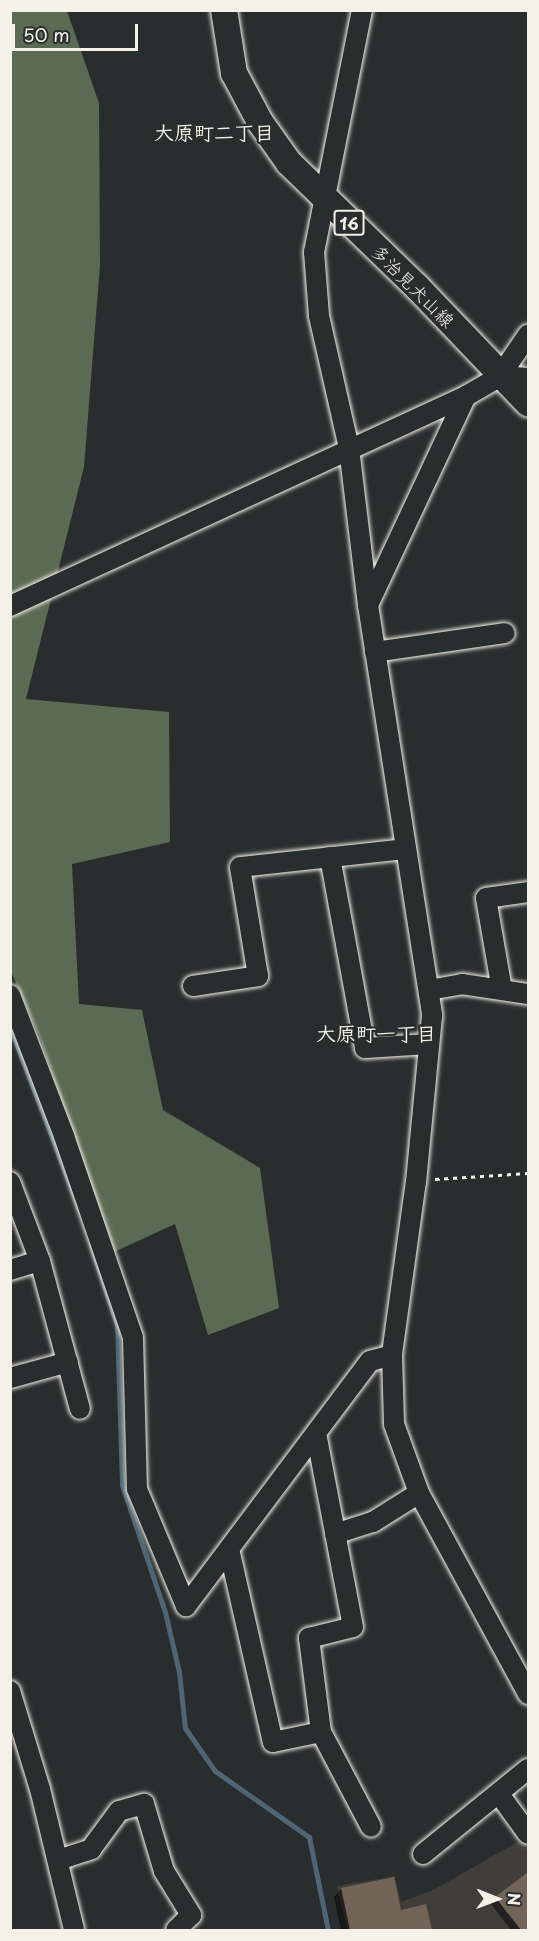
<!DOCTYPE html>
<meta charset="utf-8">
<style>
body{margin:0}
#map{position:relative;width:539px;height:1941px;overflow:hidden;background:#2a2d2e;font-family:"Playpen Sans","Klee One",sans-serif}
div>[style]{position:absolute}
.built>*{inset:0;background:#403e3b}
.green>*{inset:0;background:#5b6a52}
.shadow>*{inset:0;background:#0007}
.stream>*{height:5px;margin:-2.5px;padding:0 2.5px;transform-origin:2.5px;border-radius:2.5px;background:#4f6573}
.building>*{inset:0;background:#726558}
.path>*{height:3px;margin-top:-1.5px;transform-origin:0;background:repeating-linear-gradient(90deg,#f4f1e8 0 4.5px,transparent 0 9px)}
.roads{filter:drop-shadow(0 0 2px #f4f1e8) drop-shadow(0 0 2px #f4f1e8)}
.minor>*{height:20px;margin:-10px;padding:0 10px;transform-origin:10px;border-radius:10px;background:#2a2d2e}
.major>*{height:26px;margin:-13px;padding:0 13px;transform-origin:13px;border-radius:13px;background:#2a2d2e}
span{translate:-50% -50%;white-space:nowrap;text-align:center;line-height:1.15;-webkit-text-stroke:4.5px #2a2d2e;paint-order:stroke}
.shield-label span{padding:2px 4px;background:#2a2d2e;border:2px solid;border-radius:4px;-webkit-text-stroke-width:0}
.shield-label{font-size:16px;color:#f4f1e8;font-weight:700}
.street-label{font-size:18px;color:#f4f1e8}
.neighbourhood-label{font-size:20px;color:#f4f1e8;font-weight:700}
.frame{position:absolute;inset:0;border:12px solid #f4f1e8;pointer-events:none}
.north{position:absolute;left:467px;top:1869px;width:60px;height:60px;-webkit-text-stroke:4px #2a2d2e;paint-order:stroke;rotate:91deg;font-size:16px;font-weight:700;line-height:24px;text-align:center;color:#f4f1e8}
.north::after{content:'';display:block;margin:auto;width:21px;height:27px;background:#f4f1e8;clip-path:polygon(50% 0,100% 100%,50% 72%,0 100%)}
.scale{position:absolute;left:12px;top:24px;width:126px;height:27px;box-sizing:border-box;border:3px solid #f4f1e8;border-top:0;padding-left:8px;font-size:18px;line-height:21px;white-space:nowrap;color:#f4f1e8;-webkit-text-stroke:4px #2a2d2e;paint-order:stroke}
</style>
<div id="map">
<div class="built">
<div style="clip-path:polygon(528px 1836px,528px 1930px,347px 1930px,337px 1886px,395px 1876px,401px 1902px,435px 1889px)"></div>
</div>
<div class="green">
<div style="clip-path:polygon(10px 11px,67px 11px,99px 103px,100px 265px,84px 467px,26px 699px,169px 712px,170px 842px,72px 864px,79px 1004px,142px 1010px,163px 1110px,260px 1168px,279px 1308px,208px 1335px,175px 1224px,112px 1253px,39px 1035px,11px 972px)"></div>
</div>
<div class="shadow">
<div style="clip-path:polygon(528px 1874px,528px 1930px,511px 1930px,491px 1904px)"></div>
<div style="clip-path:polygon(341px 1889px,400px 1912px,425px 1906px,430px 1930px,341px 1930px,334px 1897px)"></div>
</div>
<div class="stream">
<div style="left:10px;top:1027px;width:197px;rotate:69.2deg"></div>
<div style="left:91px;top:1245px;width:84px;rotate:72deg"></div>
<div style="left:117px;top:1325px;width:160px;rotate:88.2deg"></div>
<div style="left:122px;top:1485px;width:134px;rotate:71.3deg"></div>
<div style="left:165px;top:1612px;width:62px;rotate:76.9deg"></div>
<div style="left:179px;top:1672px;width:56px;rotate:83.9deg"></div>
<div style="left:185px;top:1728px;width:52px;rotate:55.1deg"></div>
<div style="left:215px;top:1771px;width:115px;rotate:35.1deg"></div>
<div style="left:309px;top:1837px;width:95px;rotate:78.5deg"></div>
</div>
<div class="building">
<div style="clip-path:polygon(528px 1872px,528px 1930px,521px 1930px,495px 1897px)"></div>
<div style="clip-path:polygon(394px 1877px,401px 1910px,426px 1904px,432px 1930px,350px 1930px,341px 1888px)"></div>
</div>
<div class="path">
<div style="left:435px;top:1179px;width:93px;rotate:-3.7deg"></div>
</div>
<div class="roads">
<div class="minor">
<div style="left:362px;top:10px;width:247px;rotate:101.2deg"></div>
<div style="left:314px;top:252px;width:64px;rotate:85.5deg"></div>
<div style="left:319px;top:316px;width:135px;rotate:77.2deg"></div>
<div style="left:349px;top:448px;width:158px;rotate:83.1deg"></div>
<div style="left:368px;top:605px;width:416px;rotate:81.1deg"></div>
<div style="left:432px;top:1016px;width:166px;rotate:95.5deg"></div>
<div style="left:416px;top:1181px;width:176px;rotate:97.9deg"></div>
<div style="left:392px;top:1355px;width:69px;rotate:88.3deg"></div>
<div style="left:394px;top:1424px;width:73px;rotate:70.1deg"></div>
<div style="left:419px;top:1493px;width:229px;rotate:61.5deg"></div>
<div style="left:500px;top:376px;width:28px;rotate:4deg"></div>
<div style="left:368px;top:605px;width:231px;rotate:-64.9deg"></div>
<div style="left:10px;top:606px;width:502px;rotate:-24.73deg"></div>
<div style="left:466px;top:396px;width:39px;rotate:-30deg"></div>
<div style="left:500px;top:376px;width:50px;rotate:-55.7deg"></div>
<div style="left:375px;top:652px;width:131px;rotate:-8.3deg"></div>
<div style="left:330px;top:857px;width:194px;rotate:79.6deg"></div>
<div style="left:365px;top:1048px;width:64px;rotate:-3.6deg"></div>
<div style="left:193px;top:986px;width:66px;rotate:-8.7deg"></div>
<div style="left:258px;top:976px;width:110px;rotate:-99.4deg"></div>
<div style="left:240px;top:867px;width:167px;rotate:-6.2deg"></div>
<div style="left:429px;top:990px;width:34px;rotate:-10deg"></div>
<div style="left:462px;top:984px;width:67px;rotate:8.6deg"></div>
<div style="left:502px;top:990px;width:93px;rotate:-99.9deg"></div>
<div style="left:486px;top:898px;width:42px;rotate:-8.1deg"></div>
<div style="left:10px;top:995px;width:151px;rotate:69deg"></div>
<div style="left:64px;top:1136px;width:213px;rotate:71.1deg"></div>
<div style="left:133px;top:1338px;width:151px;rotate:88.5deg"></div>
<div style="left:137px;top:1489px;width:127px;rotate:67.3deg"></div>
<div style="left:186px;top:1606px;width:306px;rotate:-53.1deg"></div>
<div style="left:370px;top:1361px;width:23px;rotate:-15deg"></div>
<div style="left:10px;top:1182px;width:85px;rotate:69.2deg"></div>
<div style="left:40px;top:1261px;width:153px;rotate:74.9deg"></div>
<div style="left:10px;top:1270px;width:31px;rotate:-17deg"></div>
<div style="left:10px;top:1378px;width:60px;rotate:-15.4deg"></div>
<div style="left:335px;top:1534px;width:40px;rotate:-18deg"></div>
<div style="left:373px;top:1522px;width:54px;rotate:-32.2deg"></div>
<div style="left:229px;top:1549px;width:198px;rotate:77.2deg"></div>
<div style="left:273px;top:1742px;width:49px;rotate:-11.8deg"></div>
<div style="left:321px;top:1732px;width:95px;rotate:-97.3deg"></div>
<div style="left:309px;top:1638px;width:45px;rotate:-14deg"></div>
<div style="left:353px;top:1627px;width:197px;rotate:-100.8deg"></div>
<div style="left:10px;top:1691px;width:102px;rotate:73deg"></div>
<div style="left:40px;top:1789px;width:145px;rotate:76.4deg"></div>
<div style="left:321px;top:1732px;width:107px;rotate:62.2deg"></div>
<div style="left:499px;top:1794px;width:49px;rotate:54.1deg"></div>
<div style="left:423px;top:1854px;width:135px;rotate:-39deg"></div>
<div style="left:58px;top:1860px;width:35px;rotate:-18deg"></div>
<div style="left:91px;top:1849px;width:47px;rotate:-53.6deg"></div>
<div style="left:119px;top:1811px;width:26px;rotate:-16deg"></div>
<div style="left:144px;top:1804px;width:70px;rotate:73.4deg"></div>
<div style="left:164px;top:1871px;width:52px;rotate:58.5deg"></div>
<div style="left:191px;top:1915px;width:21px;rotate:135deg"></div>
</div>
<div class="major">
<div style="left:224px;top:10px;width:64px;rotate:81deg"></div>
<div style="left:234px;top:73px;width:55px;rotate:62deg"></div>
<div style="left:260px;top:122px;width:50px;rotate:54.7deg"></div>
<div style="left:289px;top:163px;width:178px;rotate:44.1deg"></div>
<div style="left:417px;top:287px;width:161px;rotate:46.3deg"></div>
</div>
</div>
<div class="shield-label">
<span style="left:349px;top:223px">16</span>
</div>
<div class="street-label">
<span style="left:413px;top:286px;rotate:45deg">多治見犬山線</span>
</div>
<div class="neighbourhood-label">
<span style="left:214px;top:132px">大原町二丁目</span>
<span style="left:376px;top:1033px">大原町一丁目</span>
</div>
<div class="frame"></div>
<div class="north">N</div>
<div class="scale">50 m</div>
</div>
